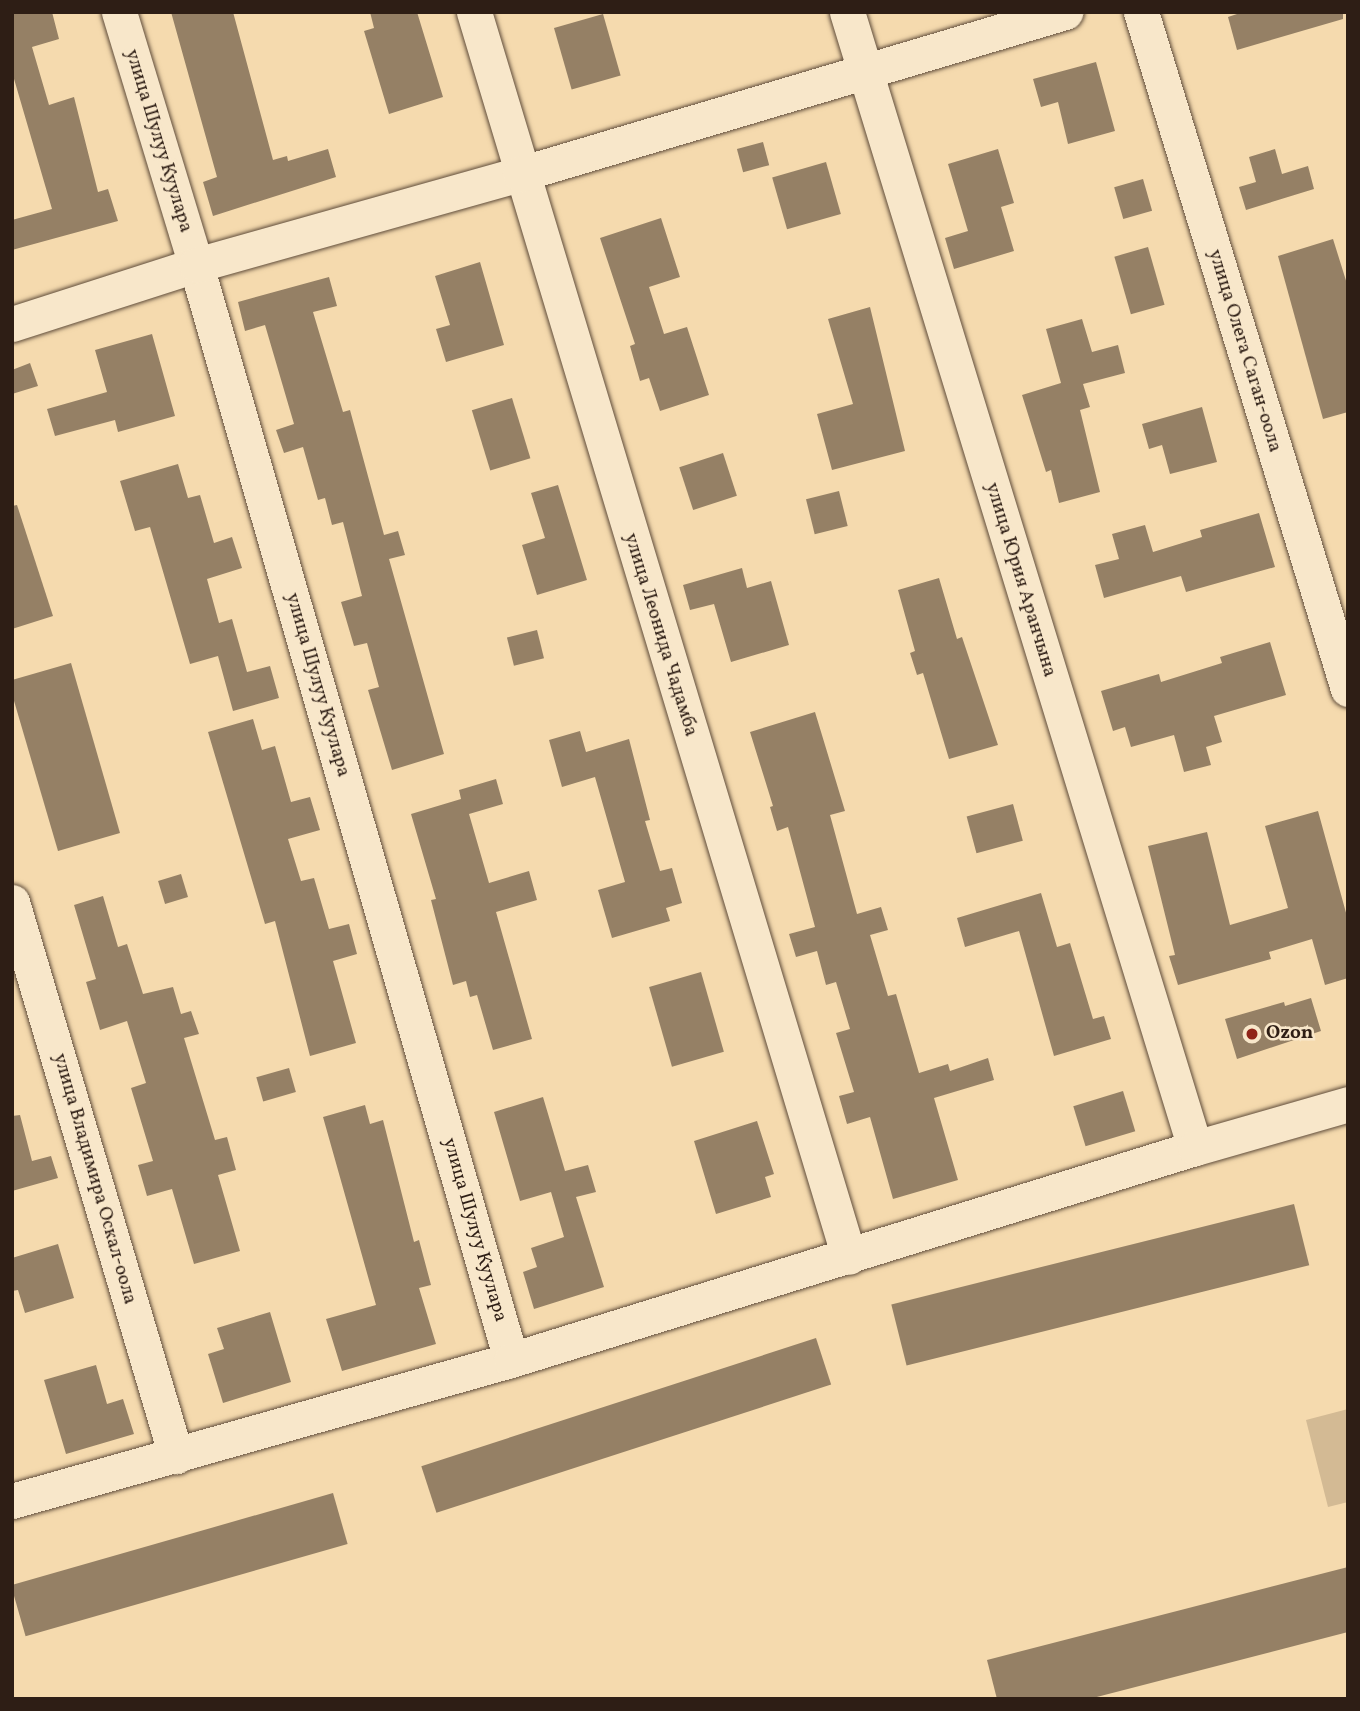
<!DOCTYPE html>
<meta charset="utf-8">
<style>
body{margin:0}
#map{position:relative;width:1360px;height:1711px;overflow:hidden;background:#f5daae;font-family:Vollkorn,serif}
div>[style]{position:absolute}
.green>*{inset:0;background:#d3ba94}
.building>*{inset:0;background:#958065;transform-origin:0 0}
.roads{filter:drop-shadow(0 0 2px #604d3b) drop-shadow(0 0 2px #604d3b)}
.minor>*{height:35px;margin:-17.5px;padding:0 17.5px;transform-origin:17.5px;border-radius:17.5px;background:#f8e7ca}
.dots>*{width:19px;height:19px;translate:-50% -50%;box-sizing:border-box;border:4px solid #f8e7ca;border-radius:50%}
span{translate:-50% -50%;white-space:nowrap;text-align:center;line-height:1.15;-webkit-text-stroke:5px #f8e7ca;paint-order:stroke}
.street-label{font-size:19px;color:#2e1e15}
.poi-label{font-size:19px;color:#2e1e15;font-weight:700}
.left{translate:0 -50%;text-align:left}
.frame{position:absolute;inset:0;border:14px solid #2e1e15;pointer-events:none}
</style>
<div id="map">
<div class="green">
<div style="clip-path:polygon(1348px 1409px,1348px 1502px,1328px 1507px,1306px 1420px)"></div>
</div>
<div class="building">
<div style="clip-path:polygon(12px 12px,52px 12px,59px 39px,32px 47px,49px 105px,74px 97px,98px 192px,108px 189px,118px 221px,12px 250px,12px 220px,52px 209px,12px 72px)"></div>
<div style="clip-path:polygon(171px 12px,233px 12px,273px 160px,287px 156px,288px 161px,328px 149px,336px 177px,213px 216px,203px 182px,217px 177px)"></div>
<div style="clip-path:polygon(370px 12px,417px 12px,443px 97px,389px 114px,364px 31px,374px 28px)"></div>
<div style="clip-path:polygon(1243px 12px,1343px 12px,1343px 19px,1237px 50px,1228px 17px)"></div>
<div style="left:603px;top:14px;width:64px;height:51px;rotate:74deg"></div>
<div style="clip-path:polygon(1096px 62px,1115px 131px,1068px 144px,1058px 102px,1041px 107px,1033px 79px)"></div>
<div style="left:763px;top:142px;width:24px;height:27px;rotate:75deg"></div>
<div style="clip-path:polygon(998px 149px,1014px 203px,1001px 207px,1014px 251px,954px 269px,945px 238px,968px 231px,948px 164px)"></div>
<div style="clip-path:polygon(1275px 149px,1282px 174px,1308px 166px,1314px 189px,1246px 210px,1239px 187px,1256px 182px,1249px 157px)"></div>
<div style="left:826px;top:162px;width:54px;height:56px;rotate:74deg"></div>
<div style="left:1143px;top:179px;width:33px;height:30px;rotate:74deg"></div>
<div style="clip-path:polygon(661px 218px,680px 277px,649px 287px,664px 334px,687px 327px,709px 395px,660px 411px,649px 378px,640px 381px,630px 346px,635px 344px,600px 238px)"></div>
<div style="clip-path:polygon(1333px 239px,1348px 287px,1348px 412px,1323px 419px,1278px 256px)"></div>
<div style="left:1148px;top:247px;width:60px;height:35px;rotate:74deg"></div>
<div style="clip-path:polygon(480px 262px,504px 345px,446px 362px,436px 329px,450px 325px,435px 276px)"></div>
<div style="clip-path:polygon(329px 277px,337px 306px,313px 312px,343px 412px,350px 410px,384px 535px,398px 531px,405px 555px,389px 559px,444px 754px,392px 770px,368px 690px,379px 687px,367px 643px,354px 646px,341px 602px,362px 596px,343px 522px,332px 525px,325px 498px,318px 500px,303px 447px,284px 453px,276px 430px,294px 424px,265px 325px,245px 331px,238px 302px)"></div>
<div style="clip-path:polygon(870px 307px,905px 451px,832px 470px,817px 414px,853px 404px,828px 319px)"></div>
<div style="clip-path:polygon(1082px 319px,1092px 352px,1118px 345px,1125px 373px,1083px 384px,1090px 407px,1080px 410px,1100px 492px,1059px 503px,1051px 470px,1046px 472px,1022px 395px,1061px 383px,1046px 329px)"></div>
<div style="clip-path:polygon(152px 334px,175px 416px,118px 432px,115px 420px,55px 436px,47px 409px,107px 392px,95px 350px)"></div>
<div style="clip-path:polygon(30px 363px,38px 386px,12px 394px,12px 370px)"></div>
<div style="left:512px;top:398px;width:63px;height:42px;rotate:73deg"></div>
<div style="clip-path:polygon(1202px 407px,1217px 462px,1170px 474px,1162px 445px,1149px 449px,1142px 424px)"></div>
<div style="left:723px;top:453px;width:45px;height:46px;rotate:72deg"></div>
<div style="clip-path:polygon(178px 464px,188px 498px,200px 495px,214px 543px,232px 537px,242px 568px,207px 579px,219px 623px,232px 619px,247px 672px,270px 666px,279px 698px,233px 711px,218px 656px,190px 664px,150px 527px,135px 531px,120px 481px)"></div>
<div style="clip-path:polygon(558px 485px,587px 580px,537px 595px,522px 545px,545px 538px,531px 493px)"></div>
<div style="left:839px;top:491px;width:36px;height:34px;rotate:76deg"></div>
<div style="clip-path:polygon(17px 505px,53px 616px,12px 629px,12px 506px)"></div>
<div style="clip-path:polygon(1259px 513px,1275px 567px,1186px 592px,1181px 576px,1104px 598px,1095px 565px,1119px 559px,1112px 534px,1145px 525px,1153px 552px,1202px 537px,1200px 530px)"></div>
<div style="clip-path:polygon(742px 568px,747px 588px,771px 581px,789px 645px,731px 662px,714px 604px,690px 610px,683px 585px)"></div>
<div style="clip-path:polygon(939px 578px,957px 639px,962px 637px,998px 745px,949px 759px,923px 673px,917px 675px,910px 653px,915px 651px,898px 590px)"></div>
<div style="left:537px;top:630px;width:29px;height:31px;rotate:76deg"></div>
<div style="clip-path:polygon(1270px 642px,1286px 695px,1214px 716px,1222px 742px,1206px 747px,1211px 765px,1184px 772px,1174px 735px,1131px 747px,1125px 727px,1113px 731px,1101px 691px,1159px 674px,1161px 682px,1222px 663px,1220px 657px)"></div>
<div style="clip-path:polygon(71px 663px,120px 833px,58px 851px,12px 694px,12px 680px)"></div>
<div style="clip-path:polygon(815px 712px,845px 811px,830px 815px,857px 914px,881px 907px,888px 930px,870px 935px,888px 996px,896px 994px,919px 1073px,948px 1064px,950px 1071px,988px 1058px,994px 1080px,934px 1098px,958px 1180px,893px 1199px,870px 1117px,847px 1124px,839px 1096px,854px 1092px,836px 1033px,850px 1029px,836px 982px,826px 985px,817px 951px,796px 957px,789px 934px,815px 927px,788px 827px,777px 831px,770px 807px,773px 806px,750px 732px)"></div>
<div style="clip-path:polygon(253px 719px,262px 750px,275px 746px,291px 802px,310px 797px,320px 830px,288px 839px,301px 881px,314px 878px,329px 929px,349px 924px,357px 954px,333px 961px,356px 1043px,310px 1056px,275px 921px,265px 924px,208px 732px)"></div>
<div style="clip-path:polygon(580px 731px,586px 752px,629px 739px,650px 820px,645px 821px,660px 871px,672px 868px,682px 903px,666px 908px,670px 921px,612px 938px,598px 890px,625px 882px,595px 777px,562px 787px,549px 740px)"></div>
<div style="clip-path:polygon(496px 779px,503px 804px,469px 814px,489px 883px,529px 871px,537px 900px,496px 912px,532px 1039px,493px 1050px,477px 995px,470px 997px,466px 981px,453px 985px,431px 900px,436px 899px,411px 814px,461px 799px,459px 790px)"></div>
<div style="left:1013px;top:804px;width:38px;height:48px;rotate:75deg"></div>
<div style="clip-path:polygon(1318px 811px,1348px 920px,1348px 978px,1325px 985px,1312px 939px,1269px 952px,1271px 959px,1178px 985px,1169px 956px,1175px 955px,1148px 846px,1207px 832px,1230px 925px,1288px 908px,1265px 826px)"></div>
<div style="left:181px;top:874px;width:24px;height:24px;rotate:73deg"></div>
<div style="clip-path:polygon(1041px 893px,1057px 947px,1070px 943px,1093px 1019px,1104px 1016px,1111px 1039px,1054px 1056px,1019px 931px,965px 947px,957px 918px)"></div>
<div style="clip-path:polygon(103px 896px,118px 947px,127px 944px,143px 994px,173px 987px,181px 1014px,191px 1011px,199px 1034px,184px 1038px,215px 1140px,227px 1137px,236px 1170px,218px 1175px,240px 1251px,194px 1264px,172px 1189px,147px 1196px,138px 1165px,153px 1161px,131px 1088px,146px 1083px,127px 1021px,100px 1030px,86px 982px,96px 979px,74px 905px)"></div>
<div style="left:701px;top:972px;width:83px;height:54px;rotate:74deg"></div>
<div style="clip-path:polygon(1311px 998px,1321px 1031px,1237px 1059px,1225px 1019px,1284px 1002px,1285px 1006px)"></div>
<div style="left:289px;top:1068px;width:25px;height:34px;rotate:74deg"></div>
<div style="left:1123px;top:1091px;width:42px;height:52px;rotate:73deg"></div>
<div style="clip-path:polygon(543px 1097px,565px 1171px,588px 1165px,596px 1192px,576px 1197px,604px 1287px,534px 1309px,523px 1272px,537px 1267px,531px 1248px,564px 1237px,551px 1192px,520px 1201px,494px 1112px)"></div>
<div style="clip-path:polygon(365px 1105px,370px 1124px,383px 1120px,414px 1242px,419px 1240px,431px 1285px,419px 1288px,436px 1344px,342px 1371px,326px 1319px,376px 1305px,323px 1117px)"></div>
<div style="clip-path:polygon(20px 1115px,32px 1161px,51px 1156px,58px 1178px,12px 1191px,12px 1116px)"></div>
<div style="clip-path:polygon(757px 1121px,774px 1174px,765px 1177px,771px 1197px,716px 1214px,694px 1141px)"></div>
<div style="left:1294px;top:1204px;width:63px;height:415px;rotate:76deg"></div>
<div style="clip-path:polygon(58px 1244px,74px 1298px,25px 1313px,18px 1290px,12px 1291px,12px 1258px)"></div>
<div style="clip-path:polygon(270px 1312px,291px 1382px,223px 1403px,208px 1354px,224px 1349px,217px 1328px)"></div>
<div style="left:816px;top:1338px;width:49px;height:415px;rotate:72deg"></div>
<div style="clip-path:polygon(96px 1365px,107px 1404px,123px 1399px,134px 1434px,66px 1454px,44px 1380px)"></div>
<div style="left:333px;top:1493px;width:53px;height:335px;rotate:74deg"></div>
<div style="clip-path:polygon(1348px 1567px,1348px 1632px,1089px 1699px,997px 1699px,987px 1660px)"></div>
</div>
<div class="roads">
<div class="minor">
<div style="left:119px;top:12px;width:264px;rotate:73.1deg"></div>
<div style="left:196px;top:265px;width:1139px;rotate:73.95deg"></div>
<div style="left:474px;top:12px;width:1300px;rotate:73.24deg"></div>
<div style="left:847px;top:12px;width:1188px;rotate:72.97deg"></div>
<div style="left:1141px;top:12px;width:708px;rotate:73deg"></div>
<div style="left:12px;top:324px;width:193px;rotate:-17.8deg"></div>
<div style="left:196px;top:265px;width:337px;rotate:-15.7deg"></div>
<div style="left:520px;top:174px;width:569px;rotate:-16.55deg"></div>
<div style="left:12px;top:902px;width:578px;rotate:73.51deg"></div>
<div style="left:12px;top:1501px;width:519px;rotate:-15.78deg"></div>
<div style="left:511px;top:1360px;width:716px;rotate:-17.22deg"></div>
<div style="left:1195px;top:1148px;width:159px;rotate:-16deg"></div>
</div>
</div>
<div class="dots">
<div style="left:1252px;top:1034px;background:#8f2418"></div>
</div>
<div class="street-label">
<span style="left:158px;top:141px;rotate:73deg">улица Шулуу Куулара</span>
<span style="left:1244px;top:351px;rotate:73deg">улица Олега Саган-оола</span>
<span style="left:1020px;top:580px;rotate:73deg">улица Юрия Аранчына</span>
<span style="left:660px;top:635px;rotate:73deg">улица Леонида Чадамба</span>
<span style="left:317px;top:685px;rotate:74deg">улица Шулуу Куулара</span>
<span style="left:94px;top:1179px;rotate:74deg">улица Владимира Оскал-оола</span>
<span style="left:474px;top:1230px;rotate:74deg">улица Шулуу Куулара</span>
</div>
<div class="poi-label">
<span class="left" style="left:1266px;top:1034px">Ozon</span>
</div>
<div class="frame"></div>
</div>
